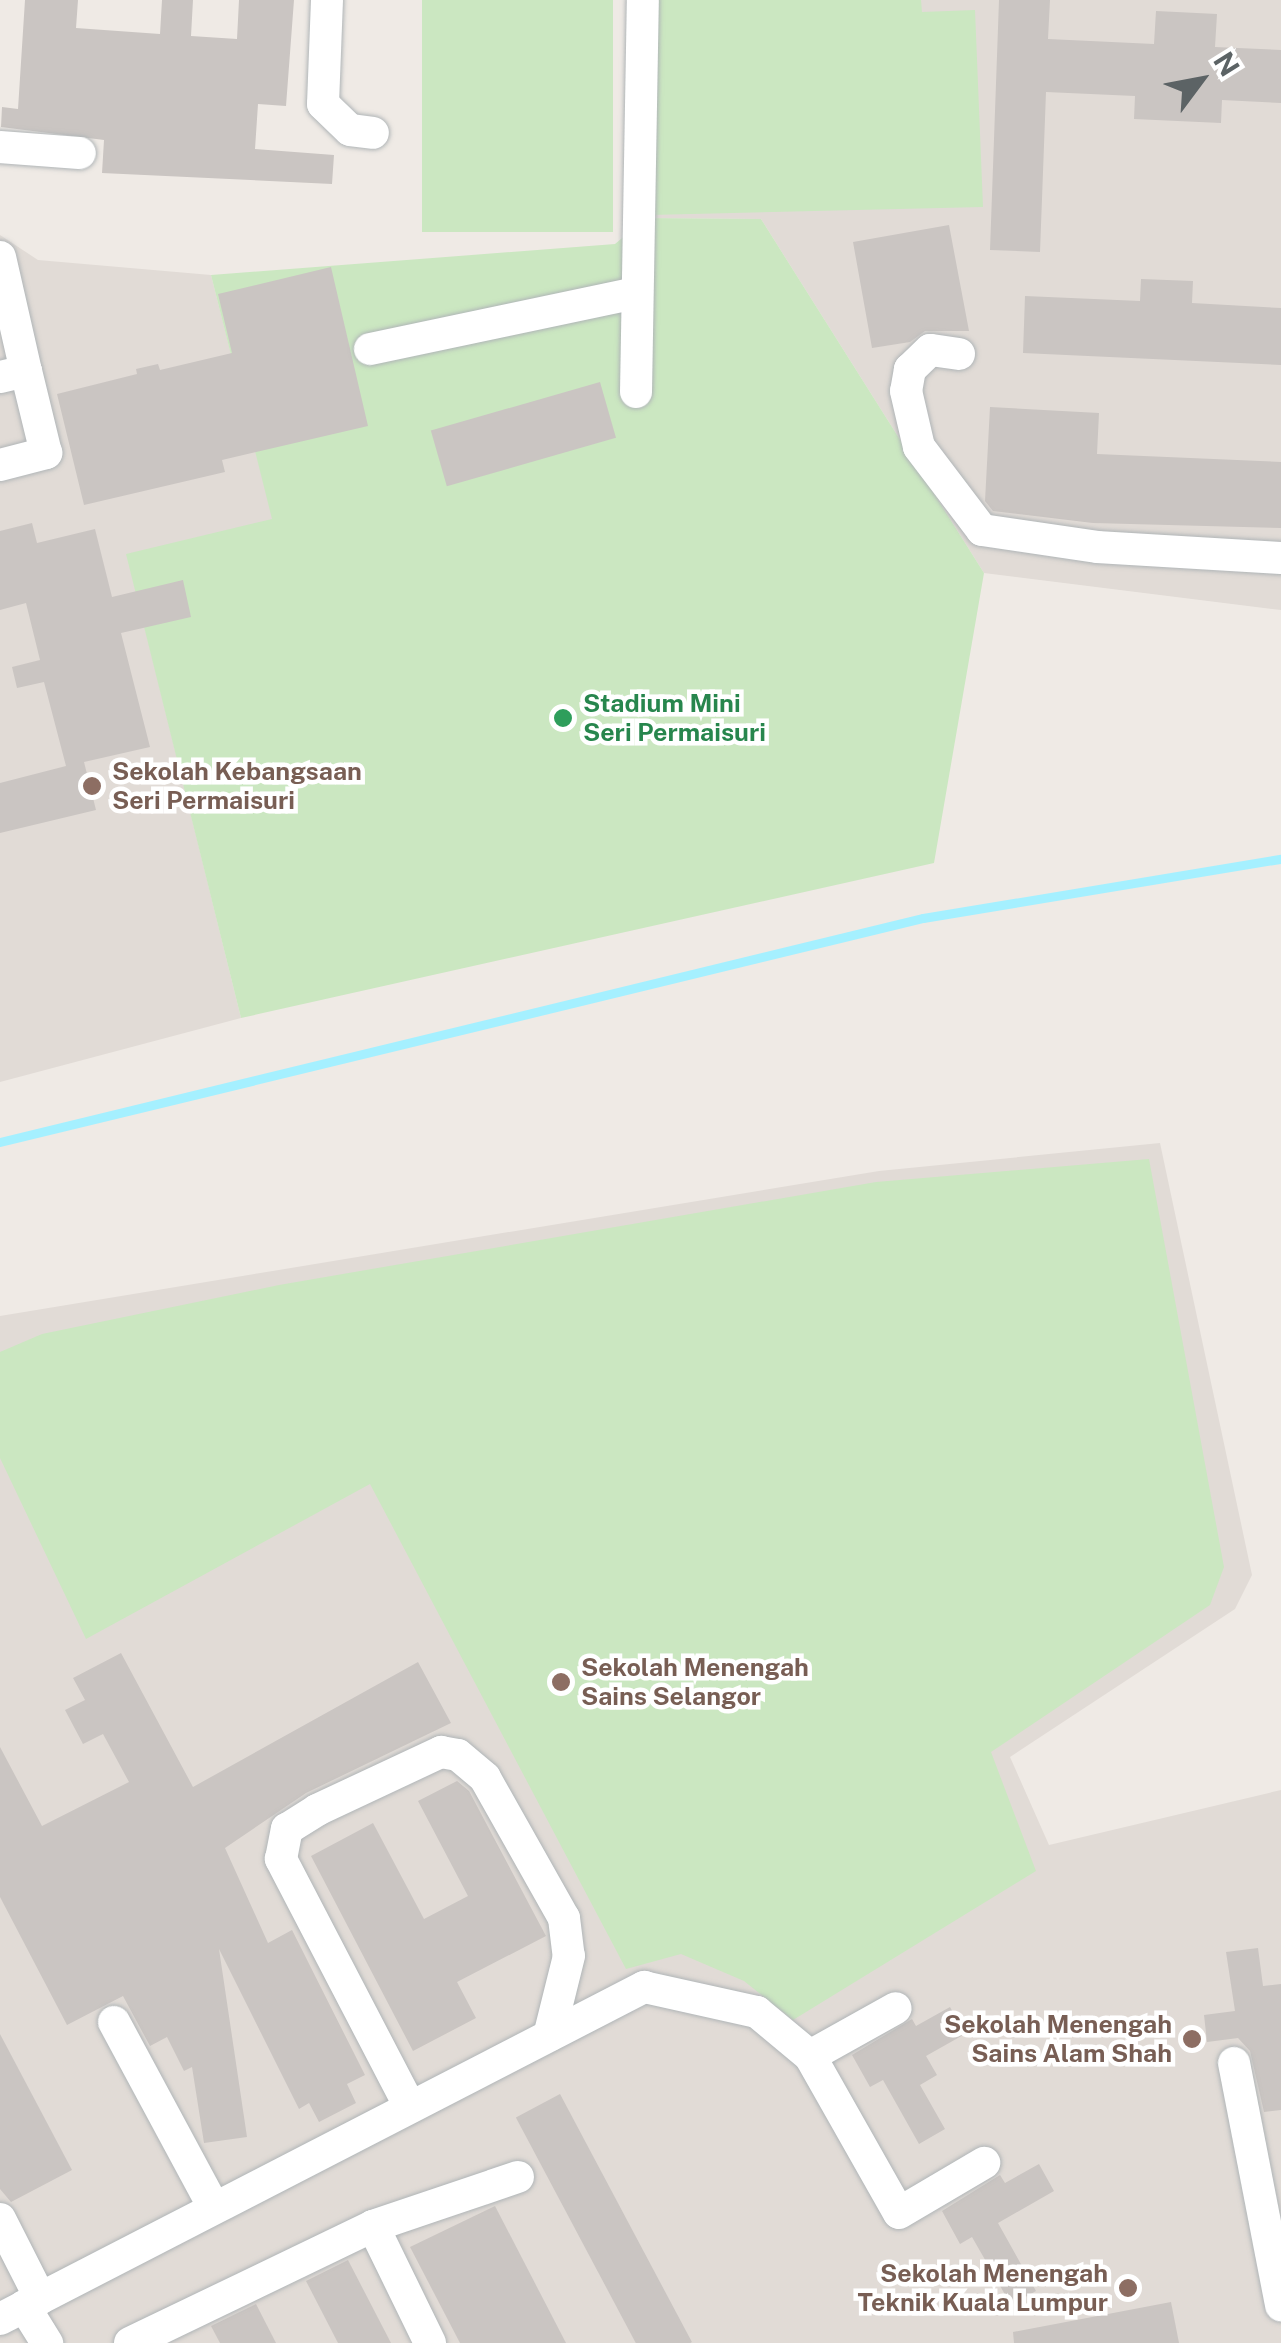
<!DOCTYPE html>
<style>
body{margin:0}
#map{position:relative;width:1281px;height:2343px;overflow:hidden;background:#efeae5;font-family:"Public Sans",sans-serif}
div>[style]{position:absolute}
.education>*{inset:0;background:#e1dbd6}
.green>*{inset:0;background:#cbe7c1;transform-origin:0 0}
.stream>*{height:9px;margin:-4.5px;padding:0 4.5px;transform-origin:4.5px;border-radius:4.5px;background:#a5f0ff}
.building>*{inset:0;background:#cac5c2;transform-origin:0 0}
.roads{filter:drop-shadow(0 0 2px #b0b5b7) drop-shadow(0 0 2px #b0b5b7)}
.minor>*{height:32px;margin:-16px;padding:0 16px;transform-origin:16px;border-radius:16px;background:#fff}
.dots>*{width:28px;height:28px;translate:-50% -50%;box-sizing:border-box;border:5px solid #fff;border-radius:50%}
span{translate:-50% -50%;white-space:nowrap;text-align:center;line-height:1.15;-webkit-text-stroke:9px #fff;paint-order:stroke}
.leisure-label{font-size:25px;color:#27864d;font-weight:700}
.left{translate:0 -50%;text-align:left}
.education-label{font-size:25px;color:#785e54;font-weight:700}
.right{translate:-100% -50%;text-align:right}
.north{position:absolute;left:1151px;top:30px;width:100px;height:100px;-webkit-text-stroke:8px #fff;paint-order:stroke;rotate:58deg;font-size:28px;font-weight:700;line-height:40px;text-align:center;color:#5c6365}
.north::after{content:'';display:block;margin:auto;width:35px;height:45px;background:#5c6365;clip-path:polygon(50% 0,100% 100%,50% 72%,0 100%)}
</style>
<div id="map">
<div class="education">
<div style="clip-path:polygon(651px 0,1281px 0,1281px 610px,984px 573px,761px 219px,646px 218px)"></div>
<div style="clip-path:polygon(0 235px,38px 260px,211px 275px,273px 520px,127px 555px,241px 1018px,0 1082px)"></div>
<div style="clip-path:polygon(1160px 1143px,1252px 1575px,1235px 1609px,1010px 1757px,1049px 1845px,1281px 1790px,1281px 2343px,0 2343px,0 1316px,879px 1171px)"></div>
</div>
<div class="green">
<div style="left:422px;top:0;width:191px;height:232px"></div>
<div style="clip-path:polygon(658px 0,921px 0,922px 12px,975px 10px,983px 207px,650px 215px)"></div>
<div style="clip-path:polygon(646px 218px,761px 219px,984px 573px,934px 863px,241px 1018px,126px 554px,272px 519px,211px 275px,615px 244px)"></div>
<div style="clip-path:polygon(1149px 1159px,1224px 1567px,1210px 1605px,991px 1752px,1036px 1871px,793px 2020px,744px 1981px,681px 1954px,626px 1969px,370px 1484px,86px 1639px,0 1458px,0 1352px,42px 1334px,279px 1285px,876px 1182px)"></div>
</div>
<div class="stream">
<div style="left:0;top:1142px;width:950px;rotate:-13.64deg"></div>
<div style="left:923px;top:918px;width:363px;rotate:-9.4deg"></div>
</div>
<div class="building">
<div style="clip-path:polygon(25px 0,78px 0,76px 28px,160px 34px,162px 0,193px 0,191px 36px,237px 39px,239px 0,294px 0,286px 106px,258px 104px,255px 149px,334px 155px,332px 184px,102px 173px,104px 140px,1px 127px,2px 107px,18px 109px)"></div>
<div style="clip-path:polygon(999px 0,1050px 0,1048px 39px,1154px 44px,1156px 11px,1217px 14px,1215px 47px,1281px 50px,1281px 103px,1222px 100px,1221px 123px,1134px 119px,1135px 96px,1046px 92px,1040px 252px,990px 250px)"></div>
<div style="clip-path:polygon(949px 225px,969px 331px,925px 331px,910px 342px,872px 348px,853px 242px)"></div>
<div style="clip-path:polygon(331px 267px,368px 426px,222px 460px,225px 472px,84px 505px,57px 394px,137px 374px,136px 369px,158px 364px,160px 370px,232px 353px,218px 294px)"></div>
<div style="clip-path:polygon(1141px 279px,1193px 281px,1192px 303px,1281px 308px,1281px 365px,1023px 353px,1025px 296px,1140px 301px)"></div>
<div style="left:600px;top:382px;width:58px;height:176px;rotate:74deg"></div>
<div style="clip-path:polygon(990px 407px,1099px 413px,1097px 454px,1281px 462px,1281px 528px,1093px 523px,993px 511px,985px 501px)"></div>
<div style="clip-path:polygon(32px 523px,37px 543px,95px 529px,112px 597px,183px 580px,191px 617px,121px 633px,150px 747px,84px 762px,96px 810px,0 833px,0 783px,66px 766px,44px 682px,17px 688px,12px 667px,40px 660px,26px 603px,0 610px,0 531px)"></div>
<div style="clip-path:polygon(121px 1653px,193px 1787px,418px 1662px,451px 1723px,306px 1793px,225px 1848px,268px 1943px,292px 1930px,365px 2075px,347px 2084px,356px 2103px,319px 2122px,309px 2103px,299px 2109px,219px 1949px,247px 2137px,204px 2143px,192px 2067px,184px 2071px,167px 2037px,150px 2046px,123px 1996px,67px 2025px,0 1897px,0 1747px,42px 1826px,129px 1782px,103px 1734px,83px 1744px,65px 1710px,85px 1700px,73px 1678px)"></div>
<div style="clip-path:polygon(457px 1781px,469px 1791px,546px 1936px,457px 1982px,476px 2018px,413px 2051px,311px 1856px,373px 1823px,424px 1919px,468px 1896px,418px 1801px)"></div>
<div style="clip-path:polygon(1258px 1948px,1263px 1986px,1281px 1984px,1281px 2110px,1264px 2112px,1250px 2051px,1238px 2038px,1207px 2042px,1204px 2015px,1235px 2011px,1226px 1952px)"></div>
<div style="clip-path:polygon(950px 2007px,965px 2034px,926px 2056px,937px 2075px,920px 2085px,945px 2129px,919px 2144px,883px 2080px,870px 2087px,852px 2055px,912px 2019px,916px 2026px)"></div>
<div style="clip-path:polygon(0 2034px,72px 2170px,11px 2202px,0 2189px)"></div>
<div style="left:560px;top:2094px;width:281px;height:50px;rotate:62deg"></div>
<div style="clip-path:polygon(1039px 2164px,1054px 2191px,998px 2223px,1036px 2291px,1011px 2305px,972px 2237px,960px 2244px,942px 2211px,1000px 2175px,1005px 2183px)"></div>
<div style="clip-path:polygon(495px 2206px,566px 2343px,460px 2343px,410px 2247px)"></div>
<div style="clip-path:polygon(348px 2260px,391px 2343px,338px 2343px,306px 2281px)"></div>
<div style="clip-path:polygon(1171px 2302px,1179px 2343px,1014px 2343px,1013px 2332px)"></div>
<div style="clip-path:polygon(256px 2304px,276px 2343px,220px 2343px,211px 2326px)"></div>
</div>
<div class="roads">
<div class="minor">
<div style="left:327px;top:0;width:104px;rotate:92.2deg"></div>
<div style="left:323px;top:104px;width:37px;rotate:44deg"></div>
<div style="left:350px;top:130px;width:23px;rotate:7deg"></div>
<div style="left:0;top:147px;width:80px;rotate:4.3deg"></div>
<div style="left:0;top:257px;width:117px;rotate:77.2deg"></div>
<div style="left:26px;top:371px;width:27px;rotate:167deg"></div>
<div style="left:370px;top:349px;width:272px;rotate:-11.9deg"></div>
<div style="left:959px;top:354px;width:29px;rotate:-172deg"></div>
<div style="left:930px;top:350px;width:28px;rotate:136deg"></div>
<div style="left:910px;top:369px;width:22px;rotate:100deg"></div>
<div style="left:906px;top:391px;width:57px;rotate:76.9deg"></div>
<div style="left:919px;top:447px;width:104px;rotate:52.8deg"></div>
<div style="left:982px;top:530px;width:116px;rotate:8.4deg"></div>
<div style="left:1097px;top:547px;width:184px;rotate:3.4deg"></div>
<div style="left:636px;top:392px;width:392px;rotate:-89deg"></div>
<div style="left:0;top:465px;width:48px;rotate:-14.6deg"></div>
<div style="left:46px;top:453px;width:84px;rotate:-103.7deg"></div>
<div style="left:114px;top:2022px;width:211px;rotate:61.7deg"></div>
<div style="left:810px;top:2056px;width:180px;rotate:60.5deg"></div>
<div style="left:899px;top:2213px;width:99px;rotate:-30.5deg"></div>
<div style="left:1234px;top:2063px;width:247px;rotate:79deg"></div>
<div style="left:410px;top:2107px;width:280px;rotate:-117.5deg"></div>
<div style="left:281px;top:1859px;width:31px;rotate:-79deg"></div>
<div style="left:287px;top:1829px;width:36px;rotate:-32deg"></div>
<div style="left:317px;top:1810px;width:137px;rotate:-25.1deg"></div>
<div style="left:441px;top:1752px;width:17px;rotate:10deg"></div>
<div style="left:458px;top:1755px;width:35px;rotate:40deg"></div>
<div style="left:485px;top:1778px;width:161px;rotate:60.6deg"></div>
<div style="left:564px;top:1918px;width:38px;rotate:83deg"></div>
<div style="left:569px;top:1956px;width:82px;rotate:104deg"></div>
<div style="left:0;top:2219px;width:89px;rotate:63.1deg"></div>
<div style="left:373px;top:2226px;width:153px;rotate:-18.7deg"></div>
<div style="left:24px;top:2306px;width:44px;rotate:58.1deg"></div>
<div style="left:0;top:2319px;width:725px;rotate:-27.27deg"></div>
<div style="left:644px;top:1987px;width:116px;rotate:12.5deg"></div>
<div style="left:757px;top:2012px;width:69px;rotate:39.7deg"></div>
<div style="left:810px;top:2056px;width:98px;rotate:-29.2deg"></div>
<div style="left:130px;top:2343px;width:270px;rotate:-25.7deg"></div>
<div style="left:373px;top:2226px;width:130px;rotate:64deg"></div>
</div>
</div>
<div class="dots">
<div style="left:563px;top:718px;background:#2e9e5b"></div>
<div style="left:92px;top:786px;background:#8d6e63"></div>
<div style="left:561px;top:1682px;background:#8d6e63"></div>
<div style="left:1192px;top:2039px;background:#8d6e63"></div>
<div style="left:1128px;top:2288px;background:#8d6e63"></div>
</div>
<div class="leisure-label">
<span class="left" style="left:583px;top:718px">Stadium Mini<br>Seri Permaisuri</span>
</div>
<div class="education-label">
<span class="left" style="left:112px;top:786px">Sekolah Kebangsaan<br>Seri Permaisuri</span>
<span class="left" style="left:581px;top:1682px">Sekolah Menengah<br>Sains Selangor</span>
<span class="right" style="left:1172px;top:2039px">Sekolah Menengah<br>Sains Alam Shah</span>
<span class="right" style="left:1108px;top:2288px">Sekolah Menengah<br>Teknik Kuala Lumpur</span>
</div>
<div class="north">N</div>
</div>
